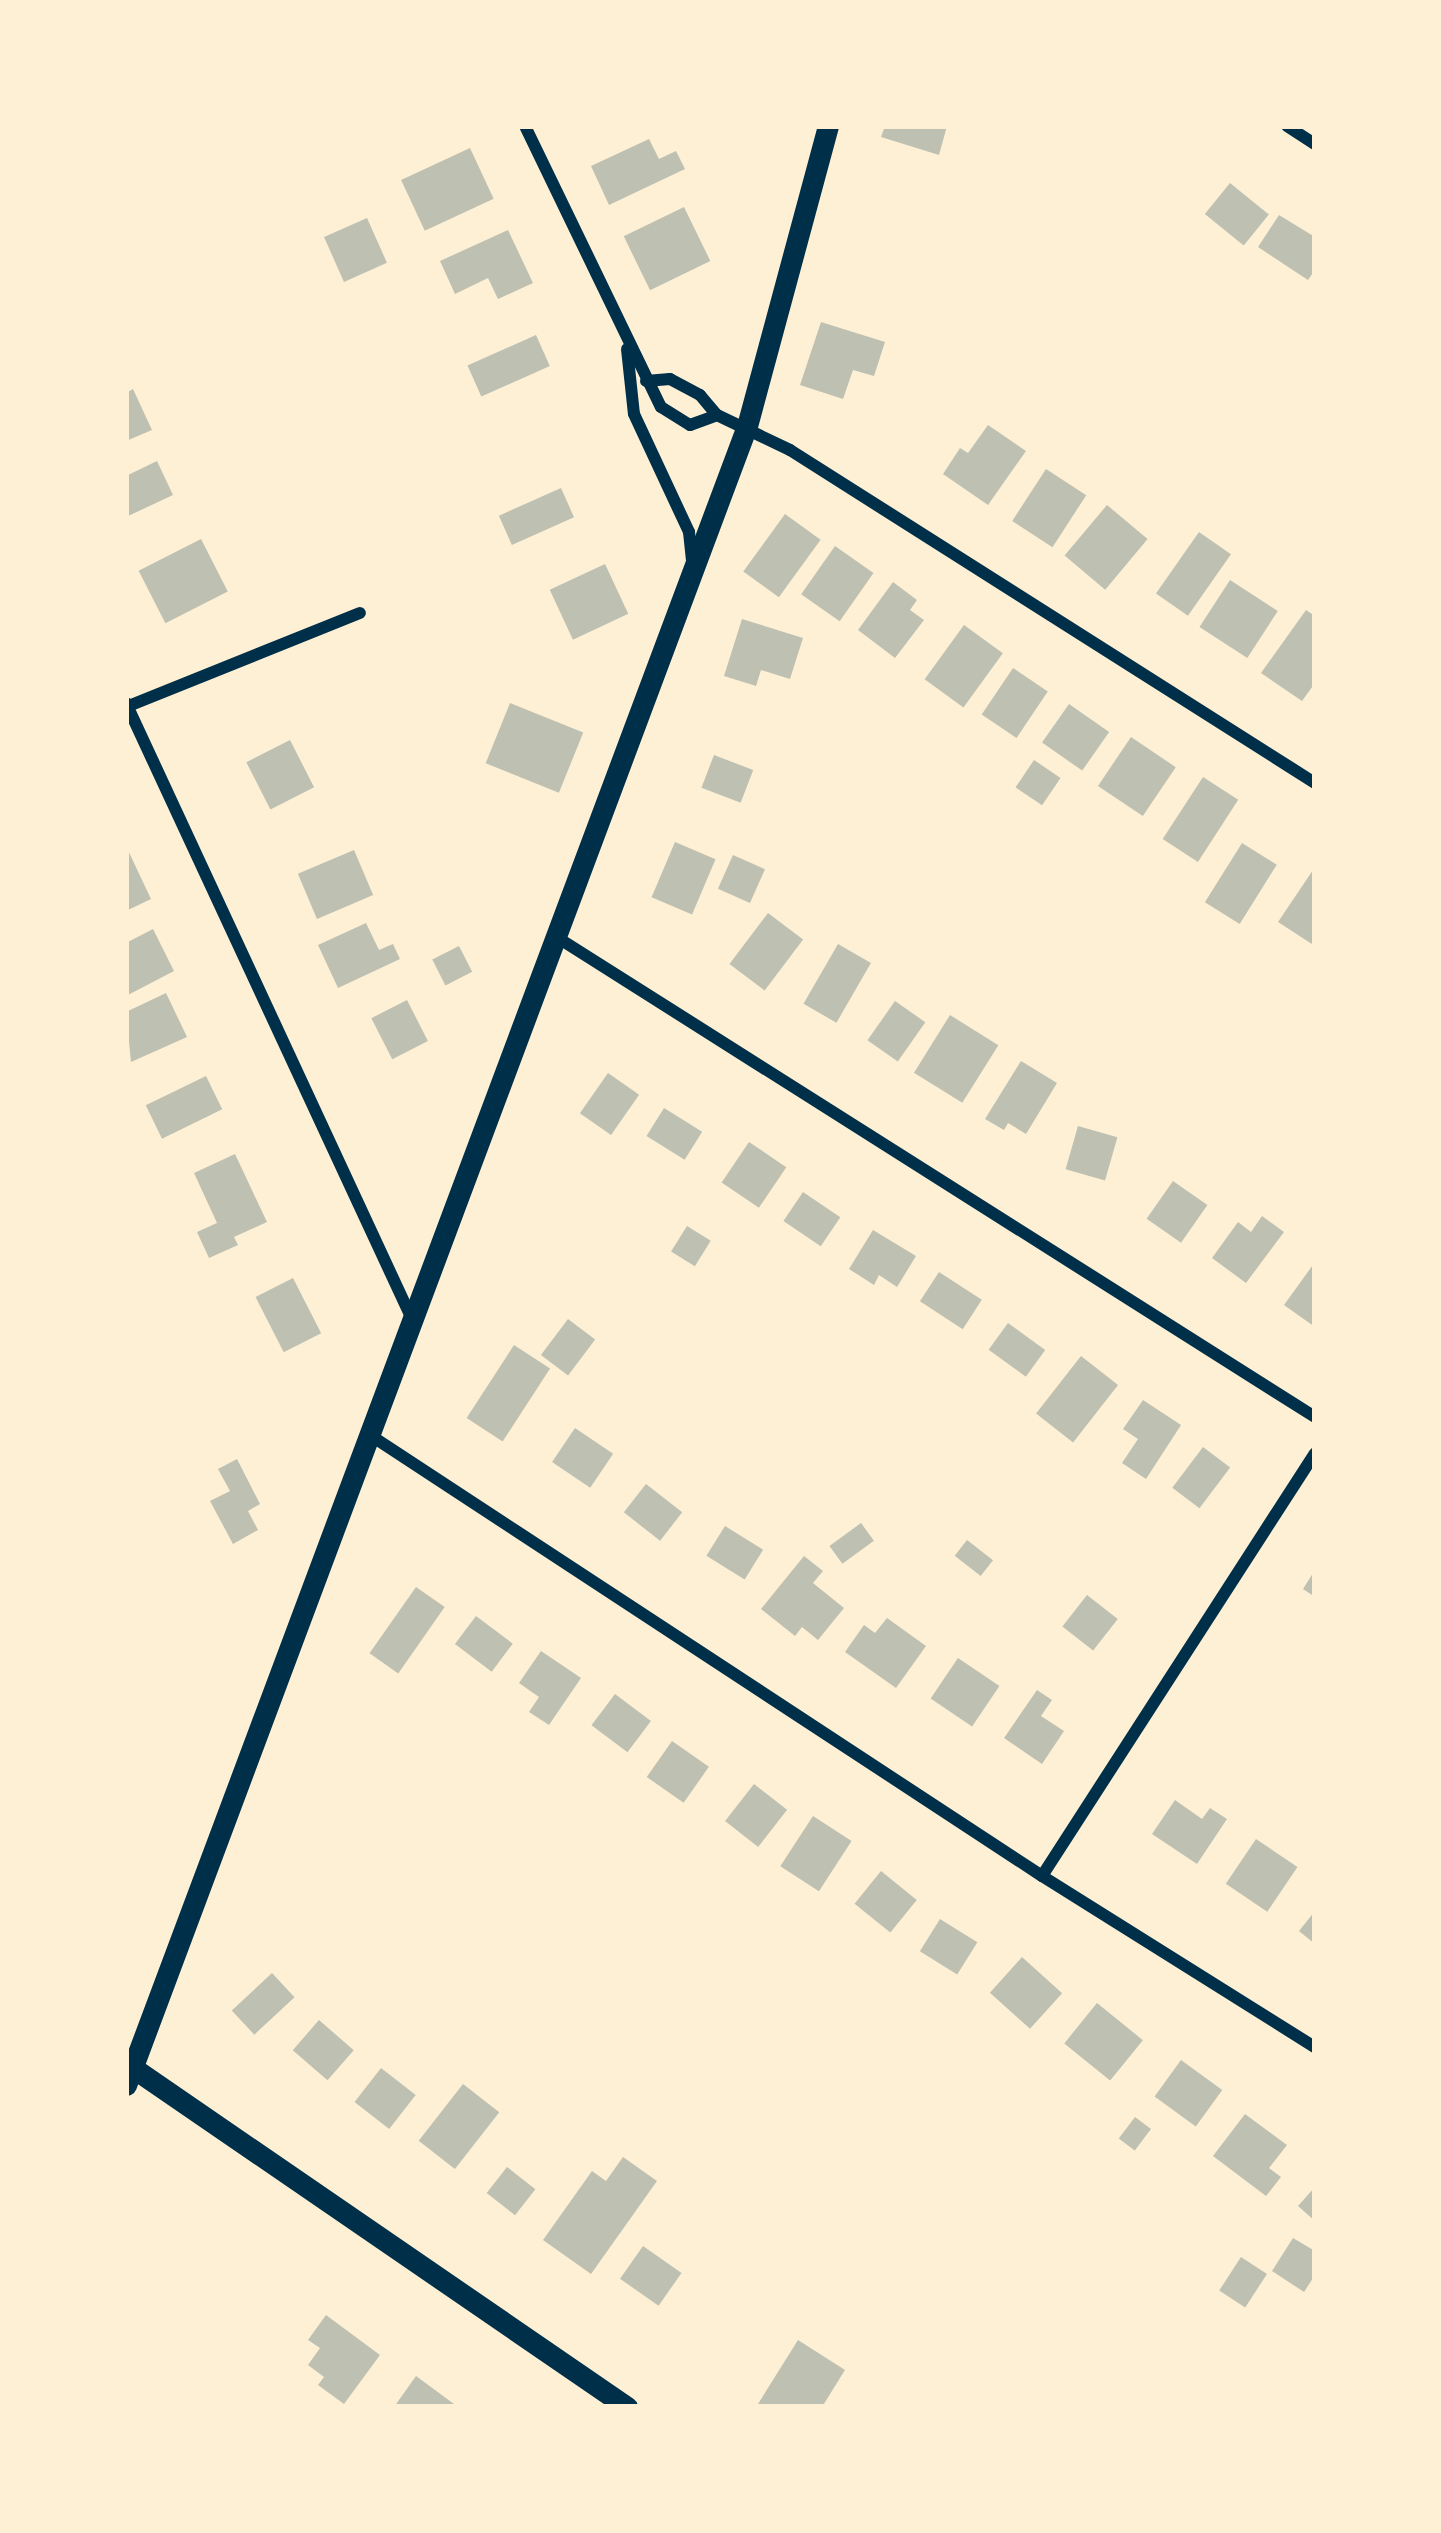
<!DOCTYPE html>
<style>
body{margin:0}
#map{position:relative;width:1441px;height:2533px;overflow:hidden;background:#fdf0d5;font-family:Inter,sans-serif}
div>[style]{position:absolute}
.building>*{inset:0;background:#bec0b2;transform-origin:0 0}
.minor>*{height:12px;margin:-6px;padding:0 6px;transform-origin:6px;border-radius:6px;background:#003049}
.secondary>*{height:21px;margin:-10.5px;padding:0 10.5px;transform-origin:10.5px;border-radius:10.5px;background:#003049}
.primary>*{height:21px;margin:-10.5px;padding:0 10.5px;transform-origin:10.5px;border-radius:10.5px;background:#003049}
span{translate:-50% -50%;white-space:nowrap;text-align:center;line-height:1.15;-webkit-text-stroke:9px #fdf0d5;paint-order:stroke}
.frame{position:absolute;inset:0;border:129px solid #fdf0d5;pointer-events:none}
</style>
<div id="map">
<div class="building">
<div style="clip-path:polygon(885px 126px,947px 126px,939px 155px,881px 137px)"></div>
<div style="clip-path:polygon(649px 139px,659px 159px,676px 151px,685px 169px,609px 205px,591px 166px)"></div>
<div style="left:470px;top:148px;width:56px;height:76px;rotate:65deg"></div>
<div style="left:1230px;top:183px;width:50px;height:40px;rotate:39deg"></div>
<div style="left:684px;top:207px;width:60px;height:67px;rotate:64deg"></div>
<div style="clip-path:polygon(1279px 215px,1315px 237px,1315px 270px,1308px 280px,1258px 247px)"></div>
<div style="left:367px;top:218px;width:49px;height:47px;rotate:66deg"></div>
<div style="clip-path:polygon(508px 230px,533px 283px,498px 299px,488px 278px,455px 294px,440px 261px)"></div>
<div style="clip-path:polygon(821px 322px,885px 342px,874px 376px,853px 370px,843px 399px,800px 385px)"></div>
<div style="left:536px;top:335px;width:34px;height:75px;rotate:66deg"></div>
<div style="clip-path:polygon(133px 389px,152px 430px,126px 441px,126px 393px)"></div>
<div style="clip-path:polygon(988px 425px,1026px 451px,988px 505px,943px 474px,960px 448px,968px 453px)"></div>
<div style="clip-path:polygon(157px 461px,173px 495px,126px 517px,126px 476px)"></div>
<div style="left:1046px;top:469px;width:48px;height:62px;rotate:33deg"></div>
<div style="left:561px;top:488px;width:32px;height:68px;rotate:66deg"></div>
<div style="left:1107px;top:505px;width:53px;height:66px;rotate:40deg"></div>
<div style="left:785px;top:514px;width:44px;height:71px;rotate:36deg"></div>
<div style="left:1199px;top:532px;width:39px;height:75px;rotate:35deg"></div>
<div style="left:201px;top:539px;width:59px;height:70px;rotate:63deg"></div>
<div style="left:835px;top:546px;width:47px;height:59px;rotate:35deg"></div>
<div style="left:605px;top:564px;width:55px;height:61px;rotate:65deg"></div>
<div style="left:1230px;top:580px;width:57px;height:56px;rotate:33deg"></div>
<div style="clip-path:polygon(893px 582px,917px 600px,910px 610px,924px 620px,895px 658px,858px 630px)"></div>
<div style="clip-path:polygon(1306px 610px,1315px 616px,1315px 683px,1302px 701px,1261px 673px)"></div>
<div style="clip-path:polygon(742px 619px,803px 638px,790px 679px,761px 670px,756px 686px,724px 676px)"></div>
<div style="left:964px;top:625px;width:48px;height:67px;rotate:36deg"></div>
<div style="left:1013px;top:668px;width:42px;height:56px;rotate:34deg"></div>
<div style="left:510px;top:703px;width:79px;height:65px;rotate:22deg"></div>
<div style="left:1069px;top:704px;width:49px;height:47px;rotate:35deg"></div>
<div style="left:1131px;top:737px;width:54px;height:59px;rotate:34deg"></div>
<div style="left:290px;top:740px;width:53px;height:49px;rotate:63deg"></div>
<div style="left:714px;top:755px;width:42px;height:35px;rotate:21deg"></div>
<div style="left:1034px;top:760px;width:32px;height:33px;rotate:34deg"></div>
<div style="left:1203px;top:777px;width:42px;height:74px;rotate:33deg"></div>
<div style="left:675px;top:842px;width:44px;height:60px;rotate:23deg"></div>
<div style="left:1242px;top:843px;width:41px;height:70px;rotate:32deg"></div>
<div style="clip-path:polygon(126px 846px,151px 899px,126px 911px)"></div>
<div style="left:354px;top:850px;width:49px;height:61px;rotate:67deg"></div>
<div style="left:733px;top:855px;width:35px;height:37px;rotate:24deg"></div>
<div style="clip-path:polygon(1315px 867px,1315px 946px,1278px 922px)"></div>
<div style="left:768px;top:913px;width:44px;height:64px;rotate:37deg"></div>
<div style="clip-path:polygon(366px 923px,379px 950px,393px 944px,400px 959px,338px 988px,318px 945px)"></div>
<div style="clip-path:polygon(153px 929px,174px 971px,126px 996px,126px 943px)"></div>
<div style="left:838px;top:944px;width:38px;height:69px;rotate:30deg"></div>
<div style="left:459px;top:946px;width:29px;height:30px;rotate:63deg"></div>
<div style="clip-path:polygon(166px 993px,187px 1037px,131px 1062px,126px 1012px)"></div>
<div style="left:407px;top:1000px;width:46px;height:40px;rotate:63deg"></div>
<div style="left:895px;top:1001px;width:37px;height:48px;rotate:35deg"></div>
<div style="left:950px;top:1015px;width:57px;height:68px;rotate:32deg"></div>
<div style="clip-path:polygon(1021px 1061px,1057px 1083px,1026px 1134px,1008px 1123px,1004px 1130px,985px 1119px)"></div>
<div style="left:608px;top:1073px;width:38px;height:49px;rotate:35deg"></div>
<div style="left:206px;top:1076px;width:37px;height:67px;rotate:64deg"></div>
<div style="left:664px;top:1108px;width:45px;height:33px;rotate:32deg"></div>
<div style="left:1078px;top:1126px;width:41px;height:45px;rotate:16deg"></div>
<div style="left:749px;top:1142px;width:45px;height:49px;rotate:34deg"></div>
<div style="clip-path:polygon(235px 1154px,267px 1222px,234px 1237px,238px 1245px,209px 1258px,197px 1232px,217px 1223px,194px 1173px)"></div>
<div style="left:1173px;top:1181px;width:42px;height:46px;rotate:35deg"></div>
<div style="left:803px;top:1192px;width:45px;height:35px;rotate:34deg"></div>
<div style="clip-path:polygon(1262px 1216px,1284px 1232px,1246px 1283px,1212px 1258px,1238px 1222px,1251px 1232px)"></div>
<div style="left:687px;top:1226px;width:28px;height:30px;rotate:32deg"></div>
<div style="clip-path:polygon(873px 1230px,916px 1256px,897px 1287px,879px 1275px,874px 1285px,849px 1269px)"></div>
<div style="clip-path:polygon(1315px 1262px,1315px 1327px,1284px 1305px)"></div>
<div style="left:939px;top:1272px;width:51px;height:35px;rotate:33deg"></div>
<div style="left:293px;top:1278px;width:62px;height:42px;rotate:63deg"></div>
<div style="left:568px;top:1319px;width:34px;height:45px;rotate:37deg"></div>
<div style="left:1008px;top:1323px;width:46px;height:33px;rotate:36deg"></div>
<div style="left:514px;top:1345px;width:43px;height:87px;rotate:33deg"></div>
<div style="left:1081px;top:1356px;width:47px;height:73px;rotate:38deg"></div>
<div style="clip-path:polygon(1143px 1400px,1181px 1425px,1146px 1479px,1122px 1463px,1138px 1439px,1123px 1429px)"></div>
<div style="left:575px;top:1428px;width:46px;height:41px;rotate:34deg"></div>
<div style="left:1203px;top:1447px;width:34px;height:51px;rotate:37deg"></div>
<div style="clip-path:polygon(237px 1459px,260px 1504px,248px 1511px,258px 1530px,233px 1544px,210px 1501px,230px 1491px,218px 1469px)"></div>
<div style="left:646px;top:1484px;width:46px;height:36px;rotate:38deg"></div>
<div style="left:861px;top:1523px;width:22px;height:39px;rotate:54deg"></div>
<div style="left:725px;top:1526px;width:45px;height:35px;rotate:32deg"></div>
<div style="left:967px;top:1540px;width:33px;height:20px;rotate:38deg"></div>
<div style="clip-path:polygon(804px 1556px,823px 1571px,813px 1583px,844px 1608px,818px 1640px,802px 1627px,795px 1636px,761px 1609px)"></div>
<div style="clip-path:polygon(1315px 1570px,1315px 1597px,1303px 1589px)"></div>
<div style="left:416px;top:1587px;width:35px;height:81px;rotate:35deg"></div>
<div style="left:1087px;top:1595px;width:39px;height:40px;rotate:38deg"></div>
<div style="left:476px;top:1616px;width:46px;height:35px;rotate:37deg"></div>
<div style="clip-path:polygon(887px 1618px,926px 1646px,896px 1688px,845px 1652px,864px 1625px,875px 1633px)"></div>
<div style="clip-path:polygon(541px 1651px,581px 1678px,549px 1725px,529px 1712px,539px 1697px,519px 1683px)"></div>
<div style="left:958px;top:1658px;width:50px;height:49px;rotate:34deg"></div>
<div style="clip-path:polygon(1037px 1690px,1052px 1700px,1041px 1716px,1064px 1731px,1042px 1764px,1004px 1738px)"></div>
<div style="left:615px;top:1694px;width:45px;height:39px;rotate:37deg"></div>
<div style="left:672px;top:1741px;width:45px;height:44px;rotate:35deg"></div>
<div style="left:754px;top:1784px;width:42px;height:47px;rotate:38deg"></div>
<div style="clip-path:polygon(1175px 1800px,1202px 1819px,1210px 1808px,1227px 1819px,1197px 1864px,1152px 1834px)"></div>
<div style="left:813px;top:1816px;width:46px;height:60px;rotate:33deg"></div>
<div style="left:1256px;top:1839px;width:50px;height:54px;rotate:34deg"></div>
<div style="left:881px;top:1871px;width:46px;height:42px;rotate:39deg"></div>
<div style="clip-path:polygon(1315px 1911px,1315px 1944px,1299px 1931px)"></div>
<div style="left:940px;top:1919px;width:44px;height:38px;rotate:32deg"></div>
<div style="left:1022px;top:1957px;width:54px;height:48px;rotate:42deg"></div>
<div style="left:272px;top:1973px;width:33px;height:55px;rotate:47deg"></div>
<div style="left:1097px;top:2003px;width:59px;height:52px;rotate:39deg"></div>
<div style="left:319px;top:2020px;width:46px;height:40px;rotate:41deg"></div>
<div style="left:1181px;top:2060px;width:51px;height:45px;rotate:36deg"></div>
<div style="left:381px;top:2068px;width:44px;height:43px;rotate:38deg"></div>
<div style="left:463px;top:2084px;width:46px;height:72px;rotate:38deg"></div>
<div style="clip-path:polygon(1245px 2114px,1287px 2145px,1269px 2168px,1281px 2177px,1266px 2196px,1213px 2156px)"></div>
<div style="left:1135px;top:2117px;width:20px;height:27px;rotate:37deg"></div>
<div style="clip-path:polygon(623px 2157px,657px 2181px,591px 2274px,543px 2240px,592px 2171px,606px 2181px)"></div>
<div style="left:507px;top:2167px;width:36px;height:33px;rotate:38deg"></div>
<div style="clip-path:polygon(1315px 2187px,1315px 2221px,1298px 2206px)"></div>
<div style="clip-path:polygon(1293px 2238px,1315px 2251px,1315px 2275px,1304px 2292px,1272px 2271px)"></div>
<div style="left:643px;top:2246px;width:47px;height:40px;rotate:35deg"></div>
<div style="left:1241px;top:2257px;width:31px;height:40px;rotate:33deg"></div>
<div style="clip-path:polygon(326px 2315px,380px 2355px,344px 2404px,318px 2385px,324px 2377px,308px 2365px,320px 2348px,308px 2340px)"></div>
<div style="clip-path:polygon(798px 2340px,845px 2370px,822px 2407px,763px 2407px,758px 2404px)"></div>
<div style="clip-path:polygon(416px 2376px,454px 2404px,452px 2407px,394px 2407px)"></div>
</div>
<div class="minor">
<div style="left:525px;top:126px;width:312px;rotate:64.2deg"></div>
<div style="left:661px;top:407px;width:34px;rotate:32deg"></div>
<div style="left:690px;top:425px;width:29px;rotate:-20deg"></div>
<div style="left:1287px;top:126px;width:33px;rotate:33deg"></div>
<div style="left:627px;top:349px;width:65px;rotate:83.9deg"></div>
<div style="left:634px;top:414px;width:130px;rotate:65deg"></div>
<div style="left:689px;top:532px;width:29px;rotate:84deg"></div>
<div style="left:646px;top:381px;width:24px;rotate:-5deg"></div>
<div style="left:670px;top:379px;width:34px;rotate:28deg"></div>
<div style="left:700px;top:395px;width:26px;rotate:50deg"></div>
<div style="left:717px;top:415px;width:81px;rotate:25.6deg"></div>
<div style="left:790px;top:450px;width:622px;rotate:32.39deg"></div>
<div style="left:126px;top:703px;width:677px;rotate:65.1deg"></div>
<div style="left:126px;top:707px;width:252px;rotate:-21.9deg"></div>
<div style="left:555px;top:936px;width:899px;rotate:32.33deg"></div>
<div style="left:373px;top:1437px;width:800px;rotate:33.27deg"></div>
<div style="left:1042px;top:1876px;width:322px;rotate:32.1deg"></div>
<div style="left:1042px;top:1876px;width:503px;rotate:-57.16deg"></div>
</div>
<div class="secondary">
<div style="left:126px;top:2085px;width:1771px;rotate:-69.48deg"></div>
<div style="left:747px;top:426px;width:311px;rotate:-74.9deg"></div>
</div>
<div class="primary">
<div style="left:126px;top:2063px;width:608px;rotate:34.47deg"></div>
</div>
<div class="frame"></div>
</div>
